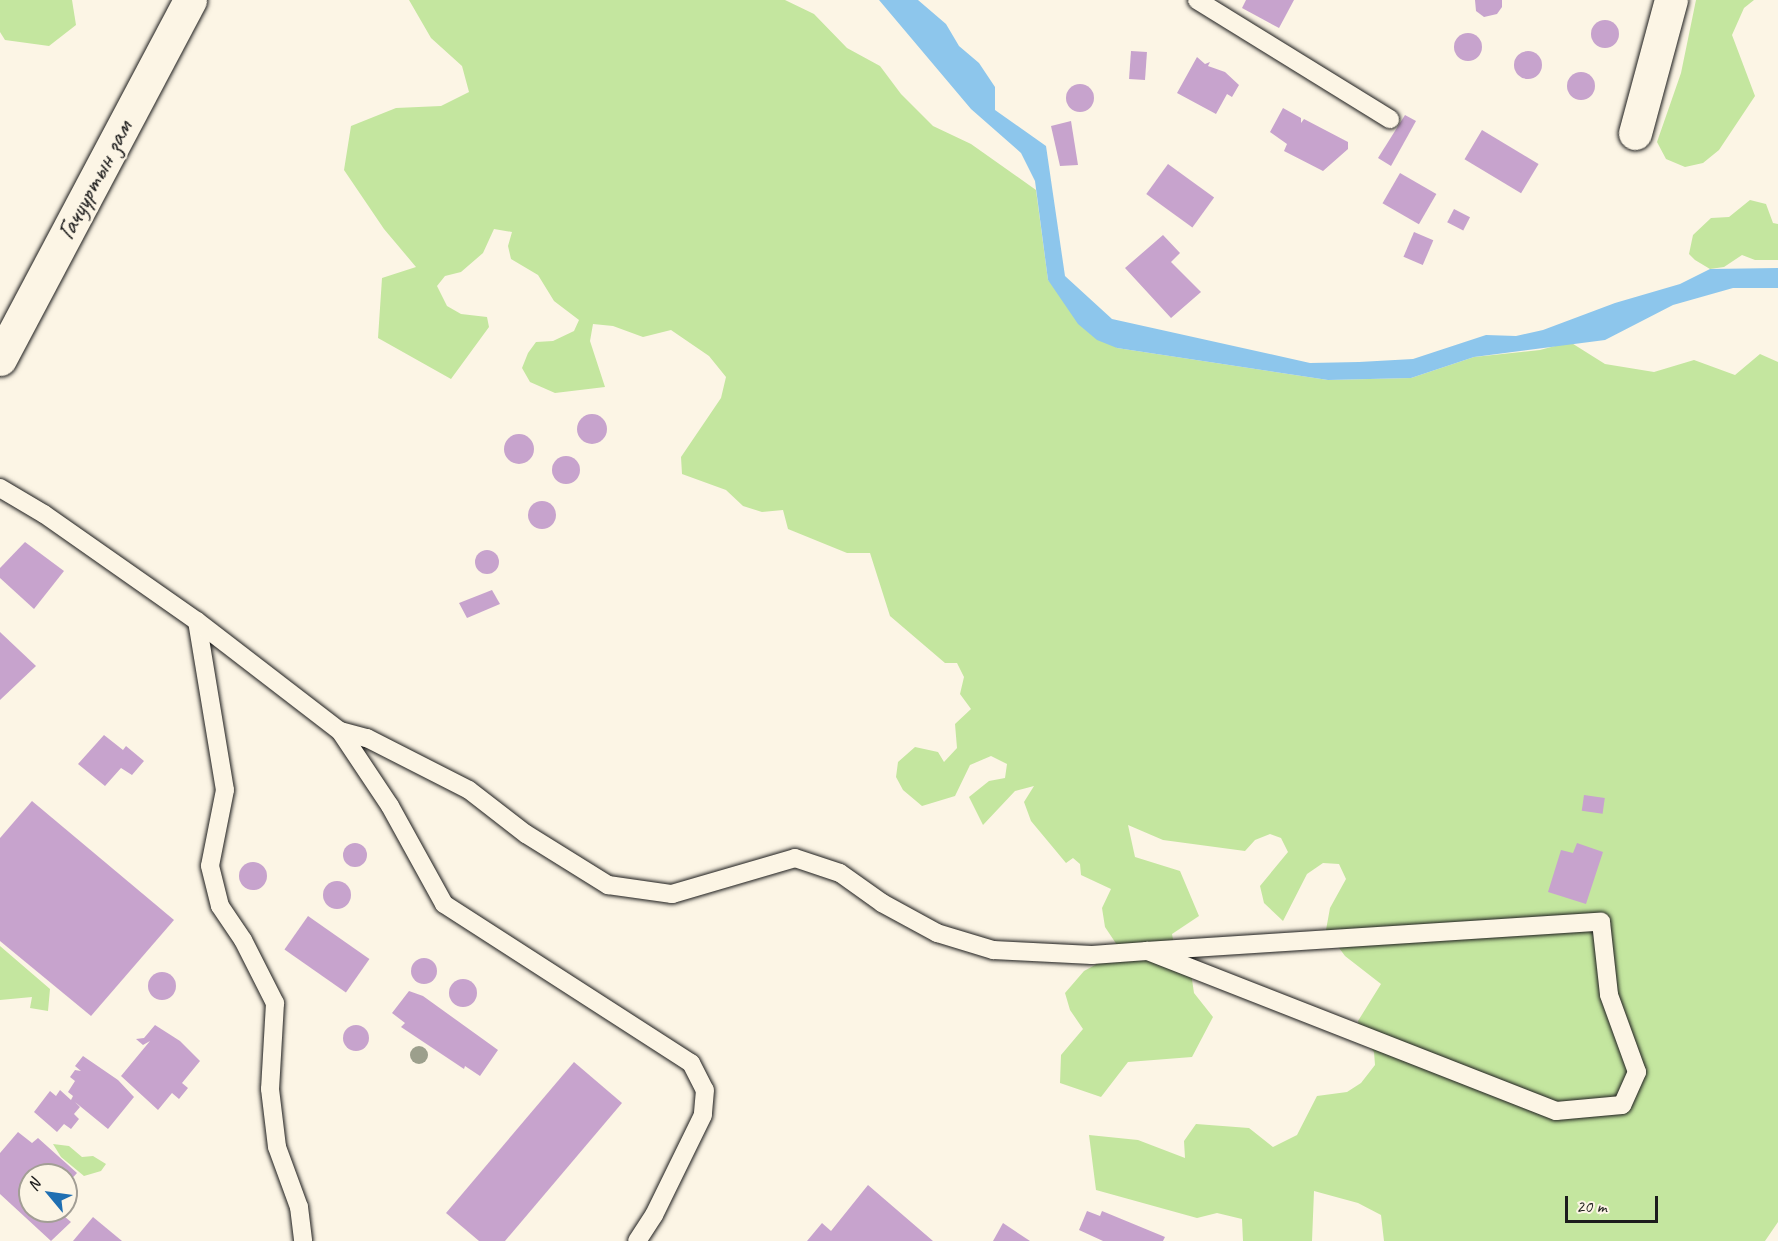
<!DOCTYPE html>
<meta charset="utf-8">
<style>
body{margin:0}
#map{position:relative;width:1778px;height:1241px;overflow:hidden;background:#fcf5e5;font-family:Caveat,sans-serif}
div>[style]{position:absolute}
.green>*{inset:0;background:#c4e69f}
.water>*{inset:0;background:#8dc6ec}
.building>*{inset:0;background:#c7a3cd;transform-origin:0 0}
.round{border-radius:50%}
.roads{filter:drop-shadow(0 0 2px #1c1c1c) drop-shadow(0 0 2px #1c1c1c)}
.lane>*{height:18px;margin:-9px;padding:0 9px;transform-origin:9px;border-radius:9px;background:#fcf5e5}
.street>*{height:33px;margin:-16.5px;padding:0 16.5px;transform-origin:16.5px;border-radius:16.5px;background:#fcf5e5}
.secondary>*{height:33px;margin:-16.5px;padding:0 16.5px;transform-origin:16.5px;border-radius:16.5px;background:#fcf5e5}
.trees>*{width:18px;height:18px;margin:-9px;border-radius:50%;background:#9c9f8c}
span{translate:-50% -50%;white-space:nowrap;text-align:center;line-height:1.15;-webkit-text-stroke:4.5px #fcf5e5;paint-order:stroke}
.street-label{font-size:26px;color:#1c1c1c}
.north{position:absolute;left:18px;top:1163px;width:60px;height:60px;box-sizing:border-box;background:#fcf5e5;border:2px solid #a29e95;border-radius:50%;rotate:299deg;font-size:16px;font-weight:700;line-height:24px;text-align:center;color:#1c1c1c}
.north::after{content:'';display:block;margin:auto;width:21px;height:27px;background:#1f6fb2;clip-path:polygon(50% 0,100% 100%,50% 72%,0 100%)}
.scale{position:absolute;left:1565px;top:1196px;width:93px;height:27px;box-sizing:border-box;border:3px solid #1c1c1c;border-top:0;padding-left:8px;font-size:18px;line-height:21px;white-space:nowrap;color:#1c1c1c;-webkit-text-stroke:4px #fcf5e5;paint-order:stroke}
</style>
<div id="map">
<div class="green">
<div style="clip-path:polygon(0 0,72px 0,76px 25px,49px 46px,5px 40px,0 32px)"></div>
<div style="clip-path:polygon(409px 0,785px 0,814px 14px,847px 48px,880px 66px,901px 94px,933px 126px,971px 144px,1036px 190px,1048px 280px,1117px 348px,1328px 380px,1411px 378px,1474px 357px,1540px 350px,1570px 342px,1605px 364px,1654px 372px,1694px 360px,1735px 375px,1760px 354px,1778px 362px,1778px 1222px,1765px 1241px,1384px 1241px,1381px 1215px,1358px 1203px,1314px 1191px,1312px 1241px,1243px 1241px,1242px 1219px,1217px 1213px,1197px 1218px,1096px 1190px,1089px 1135px,1138px 1140px,1185px 1158px,1184px 1141px,1196px 1124px,1249px 1128px,1273px 1147px,1297px 1135px,1317px 1096px,1347px 1092px,1361px 1083px,1375px 1065px,1374px 1052px,1362px 1037px,1358px 1021px,1381px 984px,1345px 956px,1326px 930px,1330px 908px,1346px 879px,1339px 864px,1323px 863px,1307px 874px,1283px 921px,1264px 903px,1260px 886px,1288px 852px,1281px 838px,1270px 834px,1255px 840px,1245px 851px,1163px 840px,1128px 825px,1135px 857px,1180px 871px,1199px 916px,1172px 934px,1175px 950px,1190px 966px,1194px 993px,1213px 1017px,1192px 1057px,1128px 1062px,1101px 1097px,1060px 1083px,1061px 1055px,1083px 1029px,1070px 1010px,1065px 993px,1084px 971px,1121px 951px,1105px 927px,1102px 908px,1111px 889px,1081px 875px,1080px 864px,1073px 858px,1066px 863px,1031px 821px,1024px 802px,1034px 786px,1015px 791px,983px 825px,969px 797px,989px 781px,1005px 778px,1007px 764px,991px 756px,970px 765px,955px 796px,922px 806px,903px 790px,896px 777px,898px 762px,915px 747px,938px 752px,944px 762px,957px 748px,955px 724px,971px 709px,960px 694px,964px 677px,957px 663px,945px 663px,890px 616px,870px 553px,847px 553px,788px 529px,783px 510px,762px 512px,743px 506px,726px 490px,682px 474px,681px 457px,721px 398px,726px 377px,709px 356px,671px 330px,643px 337px,613px 326px,593px 324px,590px 341px,605px 387px,555px 393px,530px 382px,522px 368px,528px 353px,536px 342px,553px 341px,574px 331px,579px 320px,554px 301px,538px 275px,511px 259px,508px 246px,512px 232px,494px 229px,483px 253px,461px 272px,445px 276px,437px 286px,447px 306px,461px 314px,487px 317px,489px 327px,451px 379px,378px 338px,382px 278px,416px 267px,384px 229px,344px 170px,351px 126px,396px 108px,441px 106px,469px 92px,462px 66px,431px 38px)"></div>
<div style="clip-path:polygon(1696px 0,1754px 0,1744px 8px,1732px 35px,1755px 96px,1719px 150px,1703px 163px,1685px 167px,1666px 159px,1657px 142px,1681px 73px)"></div>
<div style="clip-path:polygon(1750px 200px,1766px 204px,1773px 223px,1778px 224px,1778px 260px,1755px 260px,1742px 255px,1724px 267px,1710px 269px,1695px 260px,1689px 254px,1693px 235px,1711px 218px,1729px 217px)"></div>
<div style="clip-path:polygon(0 946px,50px 989px,48px 1011px,30px 1008px,32px 997px,0 1000px)"></div>
<div style="clip-path:polygon(53px 1144px,69px 1146px,82px 1157px,93px 1156px,106px 1164px,101px 1171px,84px 1176px,61px 1157px)"></div>
</div>
<div class="water">
<div style="clip-path:polygon(879px 0,918px 0,946px 24px,959px 46px,979px 63px,995px 87px,995px 110px,1046px 146px,1065px 276px,1112px 319px,1310px 363px,1359px 362px,1413px 359px,1486px 335px,1516px 336px,1543px 330px,1615px 303px,1680px 284px,1710px 269px,1778px 268px,1778px 288px,1733px 288px,1673px 305px,1605px 340px,1474px 357px,1411px 378px,1328px 380px,1117px 348px,1097px 340px,1078px 324px,1048px 280px,1035px 181px,1021px 153px,971px 109px)"></div>
</div>
<div class="building">
<div style="clip-path:polygon(1246px 0,1294px 0,1279px 28px,1242px 8px)"></div>
<div style="clip-path:polygon(1475px 0,1502px 0,1502px 7px,1497px 14px,1484px 17px,1476px 11px)"></div>
<div class="round" style="left:1591px;top:20px;width:28px;height:28px"></div>
<div class="round" style="left:1454px;top:33px;width:28px;height:28px"></div>
<div class="round" style="left:1514px;top:51px;width:28px;height:28px"></div>
<div style="left:1131px;top:51px;width:16px;height:28px;rotate:4deg"></div>
<div style="clip-path:polygon(1197px 57px,1205px 64px,1210px 62px,1208px 66px,1225px 72px,1239px 85px,1232px 97px,1227px 94px,1216px 114px,1177px 93px)"></div>
<div class="round" style="left:1567px;top:72px;width:28px;height:28px"></div>
<div class="round" style="left:1066px;top:84px;width:28px;height:28px"></div>
<div style="clip-path:polygon(1283px 108px,1301px 118px,1301px 123px,1304px 119px,1348px 142px,1348px 149px,1323px 171px,1284px 151px,1287px 144px,1270px 132px)"></div>
<div style="clip-path:polygon(1405px 115px,1416px 121px,1391px 166px,1378px 158px)"></div>
<div style="clip-path:polygon(1071px 121px,1078px 165px,1060px 166px,1051px 126px)"></div>
<div style="left:1482px;top:130px;width:66px;height:34px;rotate:31deg"></div>
<div style="left:1168px;top:164px;width:57px;height:37px;rotate:36deg"></div>
<div style="left:1400px;top:173px;width:42px;height:35px;rotate:30deg"></div>
<div style="left:1454px;top:209px;width:18px;height:15px;rotate:27deg"></div>
<div style="left:1414px;top:232px;width:21px;height:27px;rotate:23deg"></div>
<div style="clip-path:polygon(1163px 235px,1180px 253px,1171px 262px,1201px 292px,1171px 318px,1125px 268px)"></div>
<div class="round" style="left:577px;top:414px;width:30px;height:30px"></div>
<div class="round" style="left:504px;top:434px;width:30px;height:30px"></div>
<div class="round" style="left:552px;top:456px;width:28px;height:28px"></div>
<div class="round" style="left:528px;top:501px;width:28px;height:28px"></div>
<div style="clip-path:polygon(25px 542px,64px 571px,34px 609px,0 578px,0 568px)"></div>
<div class="round" style="left:475px;top:550px;width:24px;height:24px"></div>
<div style="clip-path:polygon(492px 590px,500px 604px,467px 618px,459px 603px)"></div>
<div style="clip-path:polygon(0 632px,36px 666px,0 700px)"></div>
<div style="clip-path:polygon(104px 735px,123px 750px,126px 746px,144px 761px,132px 775px,121px 768px,105px 786px,78px 764px)"></div>
<div style="left:1584px;top:795px;width:21px;height:16px;rotate:8deg"></div>
<div style="clip-path:polygon(32px 801px,174px 920px,91px 1016px,0 941px,0 838px)"></div>
<div class="round" style="left:343px;top:843px;width:24px;height:24px"></div>
<div style="clip-path:polygon(1577px 843px,1603px 852px,1586px 904px,1548px 892px,1561px 850px,1573px 853px)"></div>
<div class="round" style="left:239px;top:862px;width:28px;height:28px"></div>
<div class="round" style="left:323px;top:881px;width:28px;height:28px"></div>
<div style="left:308px;top:916px;width:75px;height:41px;rotate:35deg"></div>
<div class="round" style="left:411px;top:958px;width:26px;height:26px"></div>
<div class="round" style="left:148px;top:972px;width:28px;height:28px"></div>
<div class="round" style="left:449px;top:979px;width:28px;height:28px"></div>
<div style="clip-path:polygon(409px 991px,423px 996px,498px 1050px,480px 1076px,465px 1066px,464px 1069px,401px 1027px,405px 1023px,392px 1013px)"></div>
<div style="clip-path:polygon(155px 1025px,180px 1041px,200px 1061px,182px 1083px,188px 1088px,179px 1099px,172px 1093px,158px 1110px,121px 1076px,150px 1041px,143px 1045px,136px 1039px,144px 1038px)"></div>
<div class="round" style="left:343px;top:1025px;width:26px;height:26px"></div>
<div style="clip-path:polygon(83px 1056px,118px 1080px,134px 1097px,108px 1129px,75px 1102px,80px 1107px,74px 1114px,79px 1119px,71px 1129px,64px 1124px,57px 1132px,34px 1112px,50px 1091px,56px 1096px,60px 1090px,71px 1100px,73px 1096px,68px 1092px,75px 1081px,70px 1077px,75px 1070px,81px 1071px,75px 1066px)"></div>
<div style="clip-path:polygon(574px 1062px,622px 1103px,505px 1241px,479px 1241px,446px 1213px)"></div>
<div style="clip-path:polygon(18px 1132px,32px 1143px,38px 1138px,77px 1173px,66px 1185px,66px 1175px,30px 1175px,30px 1211px,58px 1211px,71px 1222px,51px 1241px,0 1194px,0 1153px)"></div>
<div style="clip-path:polygon(868px 1185px,933px 1241px,807px 1241px,822px 1223px,831px 1231px)"></div>
<div style="clip-path:polygon(1087px 1211px,1100px 1216px,1102px 1211px,1165px 1237px,1163px 1241px,1103px 1241px,1079px 1230px)"></div>
<div style="clip-path:polygon(93px 1217px,122px 1241px,73px 1241px)"></div>
<div style="clip-path:polygon(1003px 1223px,1030px 1241px,993px 1241px)"></div>
</div>
<div class="roads">
<div class="lane">
<div style="left:1197px;top:0;width:227px;rotate:31.7deg"></div>
<div style="left:0;top:488px;width:51px;rotate:30.6deg"></div>
<div style="left:44px;top:514px;width:187px;rotate:35deg"></div>
<div style="left:197px;top:621px;width:171px;rotate:80.6deg"></div>
<div style="left:225px;top:790px;width:77px;rotate:101.2deg"></div>
<div style="left:210px;top:866px;width:41px;rotate:76deg"></div>
<div style="left:220px;top:906px;width:41px;rotate:55.9deg"></div>
<div style="left:243px;top:940px;width:71px;rotate:63.1deg"></div>
<div style="left:275px;top:1003px;width:86px;rotate:93.3deg"></div>
<div style="left:270px;top:1089px;width:58px;rotate:83.1deg"></div>
<div style="left:277px;top:1147px;width:64px;rotate:69.9deg"></div>
<div style="left:299px;top:1207px;width:34px;rotate:83deg"></div>
<div style="left:197px;top:621px;width:180px;rotate:37.6deg"></div>
<div style="left:340px;top:731px;width:90px;rotate:56.3deg"></div>
<div style="left:390px;top:806px;width:112px;rotate:61.1deg"></div>
<div style="left:444px;top:904px;width:294px;rotate:32.8deg"></div>
<div style="left:691px;top:1063px;width:30px;rotate:63deg"></div>
<div style="left:705px;top:1090px;width:25px;rotate:95deg"></div>
<div style="left:703px;top:1115px;width:111px;rotate:116.1deg"></div>
<div style="left:654px;top:1215px;width:31px;rotate:123deg"></div>
<div style="left:340px;top:731px;width:28px;rotate:15deg"></div>
<div style="left:367px;top:738px;width:114px;rotate:27deg"></div>
<div style="left:469px;top:790px;width:72px;rotate:37.7deg"></div>
<div style="left:526px;top:834px;width:97px;rotate:31.9deg"></div>
<div style="left:608px;top:885px;width:65px;rotate:8deg"></div>
<div style="left:672px;top:894px;width:128px;rotate:-16.3deg"></div>
<div style="left:795px;top:858px;width:47px;rotate:18.4deg"></div>
<div style="left:840px;top:873px;width:52px;rotate:35.5deg"></div>
<div style="left:882px;top:903px;width:63px;rotate:28.6deg"></div>
<div style="left:937px;top:933px;width:59px;rotate:16.9deg"></div>
<div style="left:993px;top:950px;width:99px;rotate:2.9deg"></div>
<div style="left:1092px;top:955px;width:55px;rotate:-4.2deg"></div>
<div style="left:1147px;top:951px;width:455px;rotate:-3.7deg"></div>
<div style="left:1601px;top:922px;width:73px;rotate:83.7deg"></div>
<div style="left:1609px;top:995px;width:82px;rotate:70deg"></div>
<div style="left:1637px;top:1072px;width:36px;rotate:114deg"></div>
<div style="left:1622px;top:1105px;width:66px;rotate:174.8deg"></div>
<div style="left:1556px;top:1111px;width:439px;rotate:-158.6deg"></div>
</div>
<div class="street">
<div style="left:1635px;top:133px;width:138px;rotate:-74.9deg"></div>
</div>
<div class="secondary">
<div style="left:0;top:359px;width:406px;rotate:-62.1deg"></div>
</div>
</div>
<div class="trees">
<div style="left:419px;top:1055px"></div>
</div>
<div class="street-label">
<span style="left:95px;top:180px;rotate:-62deg">Гачууртын зам</span>
</div>
<div class="north">N</div>
<div class="scale">20 m</div>
</div>
